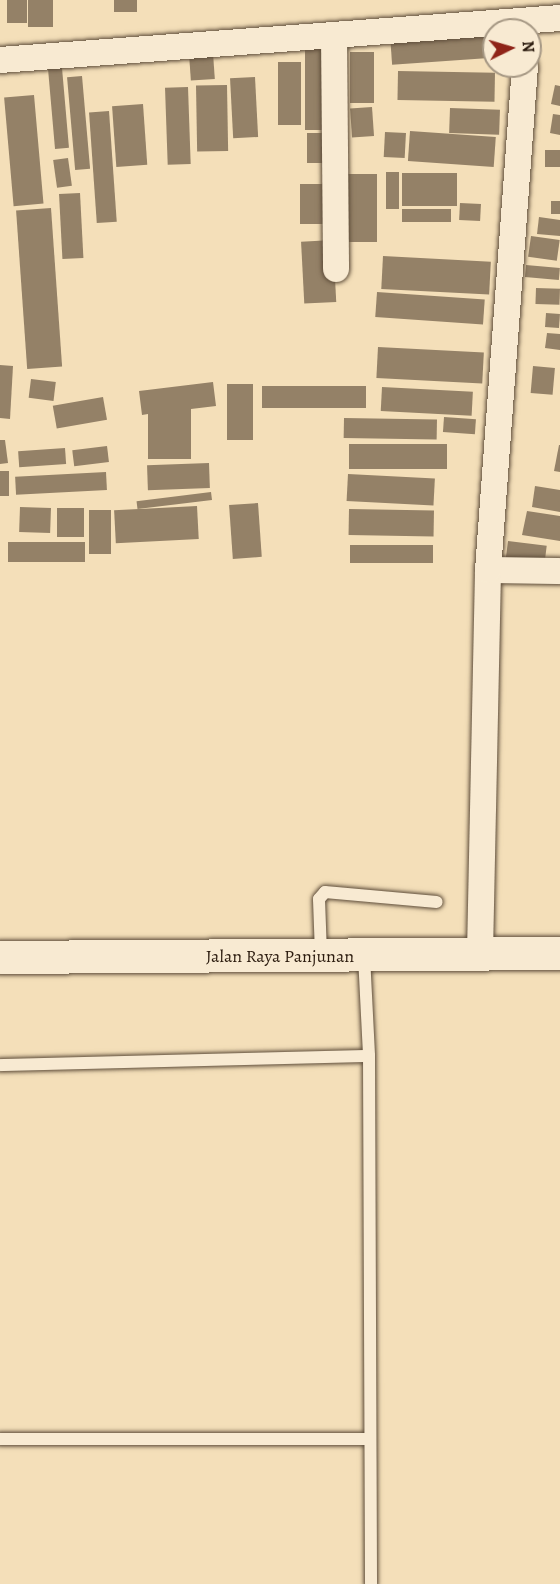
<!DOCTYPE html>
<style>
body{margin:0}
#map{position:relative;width:560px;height:1584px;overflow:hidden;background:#f4dfb9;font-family:Alegreya,serif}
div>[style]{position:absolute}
.building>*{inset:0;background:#948167;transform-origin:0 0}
.roads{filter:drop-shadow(0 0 2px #5e4d3a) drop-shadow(0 0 2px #5e4d3a)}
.lane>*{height:12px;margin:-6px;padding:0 6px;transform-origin:6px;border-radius:6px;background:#f8ead2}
.street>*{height:26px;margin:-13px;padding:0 13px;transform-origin:13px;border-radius:13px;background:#f8ead2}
.secondary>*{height:33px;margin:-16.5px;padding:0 16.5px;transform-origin:16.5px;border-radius:16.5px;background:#f8ead2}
span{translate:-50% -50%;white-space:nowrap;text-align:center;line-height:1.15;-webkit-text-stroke:4.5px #f8ead2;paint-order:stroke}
.street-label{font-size:18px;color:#2c1c0f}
.north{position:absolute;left:482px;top:18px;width:60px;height:60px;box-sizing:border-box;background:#f8ead2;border:2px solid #a69884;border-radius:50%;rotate:85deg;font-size:16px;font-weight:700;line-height:24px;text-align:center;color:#2c1c0f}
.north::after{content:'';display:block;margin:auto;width:21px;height:27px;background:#8f2418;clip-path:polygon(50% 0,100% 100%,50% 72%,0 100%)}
</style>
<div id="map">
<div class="building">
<div style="left:7px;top:0;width:20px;height:23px"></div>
<div style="left:28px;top:0;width:25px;height:27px"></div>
<div style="left:114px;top:0;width:23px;height:12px"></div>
<div style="left:487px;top:31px;width:27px;height:97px;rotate:86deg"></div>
<div style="left:305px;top:41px;width:26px;height:89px"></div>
<div style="left:350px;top:52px;width:24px;height:51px"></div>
<div style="left:213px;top:53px;width:26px;height:24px;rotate:86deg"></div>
<div style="left:278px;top:62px;width:23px;height:63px"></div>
<div style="left:62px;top:68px;width:80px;height:14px;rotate:85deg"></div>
<div style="left:398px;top:71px;width:97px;height:29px;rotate:1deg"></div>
<div style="left:82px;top:76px;width:93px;height:15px;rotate:85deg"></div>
<div style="left:255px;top:77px;width:60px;height:25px;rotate:87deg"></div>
<div style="left:227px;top:85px;width:66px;height:31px;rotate:89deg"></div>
<div style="clip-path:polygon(555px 85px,560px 86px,560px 106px,551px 104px)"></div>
<div style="left:188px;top:87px;width:77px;height:23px;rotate:88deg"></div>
<div style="left:34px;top:95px;width:109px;height:30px;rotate:85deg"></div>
<div style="left:143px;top:104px;width:61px;height:31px;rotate:86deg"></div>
<div style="left:372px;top:107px;width:29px;height:22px;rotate:86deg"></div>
<div style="left:450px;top:108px;width:50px;height:25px;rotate:2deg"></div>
<div style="left:109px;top:111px;width:111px;height:20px;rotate:86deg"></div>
<div style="clip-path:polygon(553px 114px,560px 115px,560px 135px,550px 133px)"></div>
<div style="left:410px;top:131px;width:86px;height:30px;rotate:4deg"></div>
<div style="left:385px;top:132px;width:21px;height:25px;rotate:3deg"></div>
<div style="left:307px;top:133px;width:23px;height:30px"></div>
<div style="left:560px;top:150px;width:17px;height:15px;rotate:90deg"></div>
<div style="left:68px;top:158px;width:28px;height:15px;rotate:82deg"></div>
<div style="left:386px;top:172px;width:13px;height:37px"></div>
<div style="left:402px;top:173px;width:55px;height:33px"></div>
<div style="left:346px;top:174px;width:31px;height:68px"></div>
<div style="left:300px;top:184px;width:31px;height:40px"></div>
<div style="left:80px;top:193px;width:65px;height:21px;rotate:87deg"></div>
<div style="left:551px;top:201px;width:9px;height:13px"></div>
<div style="left:460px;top:203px;width:21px;height:17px;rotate:3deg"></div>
<div style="left:51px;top:208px;width:159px;height:35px;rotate:86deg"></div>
<div style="left:402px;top:209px;width:49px;height:13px"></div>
<div style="clip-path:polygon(539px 217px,560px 220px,560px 236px,537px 234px)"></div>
<div style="left:531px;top:236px;width:29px;height:21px;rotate:8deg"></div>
<div style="left:333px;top:240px;width:62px;height:32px;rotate:87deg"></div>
<div style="left:383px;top:256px;width:108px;height:33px;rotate:3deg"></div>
<div style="left:526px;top:265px;width:34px;height:12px;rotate:5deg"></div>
<div style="left:536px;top:288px;width:24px;height:16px;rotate:2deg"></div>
<div style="left:377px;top:292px;width:108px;height:25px;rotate:4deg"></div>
<div style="left:546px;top:313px;width:14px;height:14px;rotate:4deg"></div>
<div style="clip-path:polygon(547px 333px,560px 334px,560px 350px,545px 348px)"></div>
<div style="left:378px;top:347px;width:106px;height:31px;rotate:3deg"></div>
<div style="clip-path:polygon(0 365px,13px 366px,10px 419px,0 418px)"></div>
<div style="left:533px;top:366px;width:22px;height:27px;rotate:5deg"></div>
<div style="left:31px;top:379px;width:25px;height:19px;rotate:7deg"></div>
<div style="clip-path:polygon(213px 382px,216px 406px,191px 409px,191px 459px,148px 459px,148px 414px,142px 415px,139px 391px)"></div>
<div style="left:227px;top:384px;width:26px;height:56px"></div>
<div style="left:366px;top:386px;width:22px;height:104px;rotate:90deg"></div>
<div style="left:382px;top:387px;width:91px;height:24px;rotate:3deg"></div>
<div style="left:103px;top:397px;width:23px;height:51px;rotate:80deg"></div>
<div style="left:444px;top:417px;width:32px;height:15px;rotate:4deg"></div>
<div style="left:344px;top:418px;width:93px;height:20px;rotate:1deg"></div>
<div style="clip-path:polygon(0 440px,5px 440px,8px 463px,0 464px)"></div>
<div style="left:447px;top:444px;width:25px;height:98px;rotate:90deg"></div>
<div style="clip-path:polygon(559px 445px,560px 445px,560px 472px,554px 471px)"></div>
<div style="left:107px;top:446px;width:16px;height:35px;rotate:83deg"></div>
<div style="left:65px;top:448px;width:16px;height:47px;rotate:86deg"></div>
<div style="left:209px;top:463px;width:25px;height:62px;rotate:88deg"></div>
<div style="left:0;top:471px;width:9px;height:25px"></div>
<div style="left:106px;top:472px;width:18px;height:91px;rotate:87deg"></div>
<div style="left:348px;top:474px;width:87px;height:27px;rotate:3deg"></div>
<div style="clip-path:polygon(535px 486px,560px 490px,560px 512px,532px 507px)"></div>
<div style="left:211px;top:492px;width:8px;height:75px;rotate:83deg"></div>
<div style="left:258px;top:503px;width:54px;height:29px;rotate:86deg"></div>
<div style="left:197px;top:506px;width:33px;height:83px;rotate:87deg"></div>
<div style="left:20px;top:507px;width:31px;height:25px;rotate:2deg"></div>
<div style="left:57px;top:508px;width:27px;height:29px"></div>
<div style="left:349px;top:509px;width:85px;height:26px;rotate:1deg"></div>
<div style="left:89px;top:510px;width:22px;height:44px"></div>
<div style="clip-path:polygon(527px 511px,560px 516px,560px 541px,522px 535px)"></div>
<div style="left:508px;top:541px;width:39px;height:23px;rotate:7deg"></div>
<div style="left:8px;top:542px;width:77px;height:20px"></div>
<div style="left:350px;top:545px;width:83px;height:18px"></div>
</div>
<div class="roads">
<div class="lane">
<div style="left:321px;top:954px;width:55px;rotate:-92.1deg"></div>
<div style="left:319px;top:899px;width:9px;rotate:-49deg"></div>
<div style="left:325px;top:892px;width:112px;rotate:5.1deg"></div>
<div style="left:364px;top:956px;width:100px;rotate:87.1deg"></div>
<div style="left:369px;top:1056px;width:528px;rotate:89.78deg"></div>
<div style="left:0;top:1065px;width:369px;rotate:-1.4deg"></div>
<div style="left:0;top:1439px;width:370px"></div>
</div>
<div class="street">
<div style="left:334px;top:35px;width:234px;rotate:89.5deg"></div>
<div style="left:0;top:60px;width:562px;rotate:-4.29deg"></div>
<div style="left:488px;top:570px;width:72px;rotate:0.8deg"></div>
<div style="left:480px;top:953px;width:383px;rotate:-88.8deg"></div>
<div style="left:488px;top:570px;width:505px;rotate:-85.8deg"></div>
</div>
<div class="secondary">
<div style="left:0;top:957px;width:560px;rotate:-0.41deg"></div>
</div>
</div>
<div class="street-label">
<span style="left:280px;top:956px">Jalan Raya Panjunan</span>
</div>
<div class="north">N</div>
</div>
